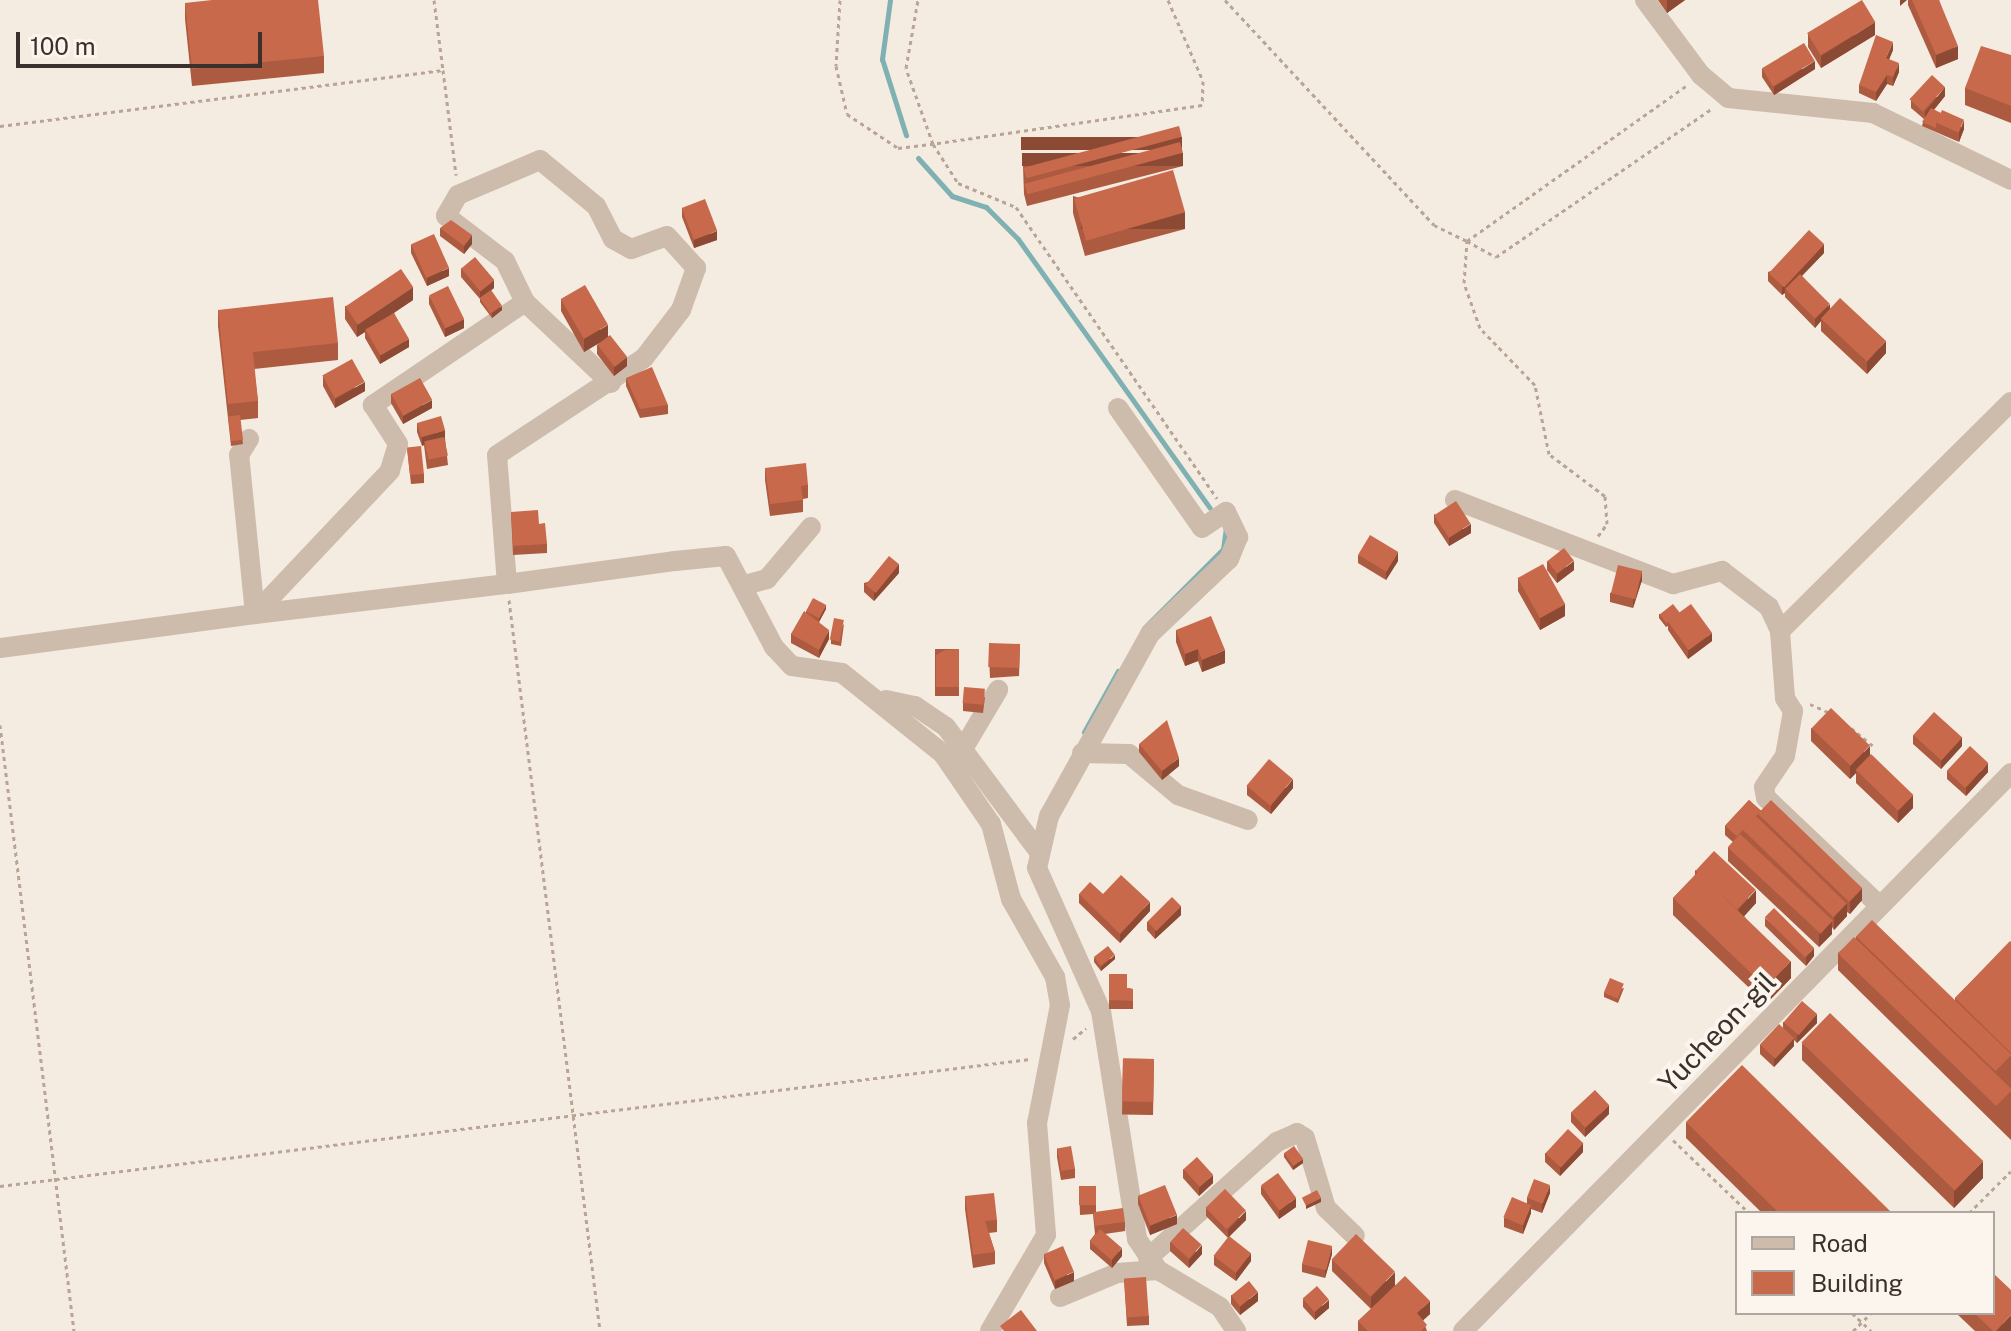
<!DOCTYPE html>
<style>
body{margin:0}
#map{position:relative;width:2011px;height:1331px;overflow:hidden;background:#f4ebe1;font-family:"Public Sans",sans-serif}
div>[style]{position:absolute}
.stream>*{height:5px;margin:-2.5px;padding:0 2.5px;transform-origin:2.5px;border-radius:2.5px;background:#7fb0b2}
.path>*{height:3px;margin-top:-1.5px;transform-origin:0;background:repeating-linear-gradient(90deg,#b9a596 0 4px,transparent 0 8px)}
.minor>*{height:20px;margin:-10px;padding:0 10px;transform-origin:10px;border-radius:10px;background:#cdbbac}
.wall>*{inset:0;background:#ac5a40;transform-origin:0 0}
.shaded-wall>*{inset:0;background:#8c4a34;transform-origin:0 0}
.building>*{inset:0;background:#c8694b;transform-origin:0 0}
span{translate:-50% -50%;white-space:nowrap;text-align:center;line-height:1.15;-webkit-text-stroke:8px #fbf5ee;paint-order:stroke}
.street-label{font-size:28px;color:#3b302b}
.legend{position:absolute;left:1735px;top:1211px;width:260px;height:104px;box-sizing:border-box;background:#fbf5ee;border:2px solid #aea6a0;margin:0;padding:10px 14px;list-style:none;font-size:24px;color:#3b302b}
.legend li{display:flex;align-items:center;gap:16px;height:40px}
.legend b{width:40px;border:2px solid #aea6a0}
.scale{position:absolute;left:16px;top:32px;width:246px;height:36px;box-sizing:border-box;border:4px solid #3b302b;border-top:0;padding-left:10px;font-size:24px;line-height:28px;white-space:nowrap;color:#3b302b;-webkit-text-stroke:6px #fbf5ee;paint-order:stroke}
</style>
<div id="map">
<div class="stream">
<div style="left:890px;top:0;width:60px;rotate:97.7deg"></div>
<div style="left:882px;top:59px;width:80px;rotate:72.5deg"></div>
<div style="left:918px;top:158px;width:51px;rotate:48.2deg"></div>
<div style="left:952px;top:196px;width:36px;rotate:18deg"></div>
<div style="left:986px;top:207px;width:45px;rotate:45deg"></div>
<div style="left:1018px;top:239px;width:330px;rotate:54.5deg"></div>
<div style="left:1144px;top:628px;width:112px;rotate:-45deg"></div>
<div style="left:1223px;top:549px;width:21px;rotate:-82deg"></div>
<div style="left:1084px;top:732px;width:70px;rotate:-60.9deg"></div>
</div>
<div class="path">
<div style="left:434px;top:0;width:71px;rotate:82.7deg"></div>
<div style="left:840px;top:0;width:66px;rotate:93.5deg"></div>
<div style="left:836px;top:66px;width:49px;rotate:77.1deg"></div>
<div style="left:847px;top:114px;width:61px;rotate:33.7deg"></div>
<div style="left:898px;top:148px;width:35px;rotate:-7deg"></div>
<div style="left:933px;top:144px;width:81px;rotate:-109.6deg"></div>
<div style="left:906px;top:68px;width:69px;rotate:-80deg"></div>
<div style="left:1168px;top:0;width:88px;rotate:66.6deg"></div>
<div style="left:1203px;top:81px;width:24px;rotate:92deg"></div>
<div style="left:1202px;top:105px;width:272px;rotate:171.8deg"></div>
<div style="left:933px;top:144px;width:46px;rotate:57.3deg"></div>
<div style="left:958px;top:183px;width:63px;rotate:22.5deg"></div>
<div style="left:1016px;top:207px;width:354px;rotate:55.4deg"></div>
<div style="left:1225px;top:0;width:307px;rotate:47.1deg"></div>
<div style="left:1434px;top:225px;width:37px;rotate:26deg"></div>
<div style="left:1467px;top:241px;width:268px;rotate:-35.3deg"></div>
<div style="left:0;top:126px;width:447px;rotate:-7.2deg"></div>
<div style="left:443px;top:70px;width:106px;rotate:82.9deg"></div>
<div style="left:1598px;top:536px;width:15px;rotate:-53deg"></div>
<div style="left:1607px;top:524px;width:28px;rotate:-94deg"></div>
<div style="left:1605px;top:496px;width:70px;rotate:-143.1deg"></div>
<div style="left:1549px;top:454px;width:70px;rotate:-101.5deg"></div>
<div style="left:1535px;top:385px;width:79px;rotate:-134deg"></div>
<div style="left:1480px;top:328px;width:48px;rotate:-109.6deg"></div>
<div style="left:1464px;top:283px;width:42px;rotate:-85.9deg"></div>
<div style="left:1467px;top:241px;width:33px;rotate:29deg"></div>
<div style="left:1496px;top:257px;width:263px;rotate:-34.5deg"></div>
<div style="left:509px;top:600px;width:737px;rotate:82.9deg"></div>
<div style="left:1810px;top:704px;width:20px;rotate:24deg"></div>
<div style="left:0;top:725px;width:611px;rotate:83.04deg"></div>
<div style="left:1851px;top:728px;width:28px;rotate:39deg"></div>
<div style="left:1073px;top:1039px;width:17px;rotate:-40deg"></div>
<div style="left:1673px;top:1140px;width:105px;rotate:43.8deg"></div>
<div style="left:0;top:1186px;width:1038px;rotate:-7.03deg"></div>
<div style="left:1969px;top:1213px;width:59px;rotate:-45deg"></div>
<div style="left:1852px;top:1313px;width:26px;rotate:43deg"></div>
<div style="left:1853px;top:1331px;width:25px;rotate:-45deg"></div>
</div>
<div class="minor">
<div style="left:1645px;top:0;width:94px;rotate:53.3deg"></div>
<div style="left:1701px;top:75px;width:35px;rotate:40deg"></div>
<div style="left:1728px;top:98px;width:146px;rotate:5.9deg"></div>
<div style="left:1873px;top:113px;width:153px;rotate:25.9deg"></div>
<div style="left:525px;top:302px;width:118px;rotate:43.3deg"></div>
<div style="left:1118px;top:408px;width:146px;rotate:55deg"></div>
<div style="left:1202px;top:528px;width:29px;rotate:-34deg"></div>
<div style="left:1226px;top:512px;width:28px;rotate:64deg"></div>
<div style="left:1238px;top:537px;width:24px;rotate:112deg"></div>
<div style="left:1229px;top:559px;width:109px;rotate:136.5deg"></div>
<div style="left:1150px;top:634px;width:208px;rotate:119deg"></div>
<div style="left:1049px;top:816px;width:53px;rotate:103deg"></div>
<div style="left:1037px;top:868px;width:157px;rotate:65.9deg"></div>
<div style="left:1101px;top:1011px;width:231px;rotate:81deg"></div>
<div style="left:1137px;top:1239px;width:37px;rotate:56deg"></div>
<div style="left:1158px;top:1270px;width:72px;rotate:30.8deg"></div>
<div style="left:1220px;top:1307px;width:29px;rotate:56deg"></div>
<div style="left:1455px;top:500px;width:234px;rotate:21.1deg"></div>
<div style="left:1673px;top:584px;width:51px;rotate:-14.9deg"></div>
<div style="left:1722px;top:571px;width:59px;rotate:37.5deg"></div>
<div style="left:1769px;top:607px;width:26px;rotate:65deg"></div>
<div style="left:507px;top:584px;width:129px;rotate:-94.4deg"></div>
<div style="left:497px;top:455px;width:176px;rotate:-33.4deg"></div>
<div style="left:644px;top:358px;width:61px;rotate:-52.4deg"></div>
<div style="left:681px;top:310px;width:45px;rotate:-70.3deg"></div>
<div style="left:696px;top:268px;width:43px;rotate:-132.2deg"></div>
<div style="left:667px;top:236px;width:38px;rotate:160deg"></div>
<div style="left:631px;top:249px;width:21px;rotate:-151deg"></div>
<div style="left:613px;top:239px;width:37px;rotate:-117deg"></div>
<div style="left:596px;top:206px;width:72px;rotate:-140.6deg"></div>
<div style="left:540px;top:160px;width:89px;rotate:156.9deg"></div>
<div style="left:458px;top:195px;width:24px;rotate:120deg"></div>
<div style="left:446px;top:216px;width:74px;rotate:37.3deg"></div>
<div style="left:505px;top:261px;width:46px;rotate:64deg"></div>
<div style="left:525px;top:302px;width:184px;rotate:145.9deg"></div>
<div style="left:373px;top:405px;width:46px;rotate:57.3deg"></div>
<div style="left:398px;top:444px;width:28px;rotate:107deg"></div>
<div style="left:390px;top:471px;width:197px;rotate:133.4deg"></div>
<div style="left:255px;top:614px;width:254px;rotate:-6.8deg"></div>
<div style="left:507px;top:584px;width:170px;rotate:-7.8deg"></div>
<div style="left:675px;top:561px;width:51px;rotate:-5.6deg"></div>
<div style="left:726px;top:556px;width:103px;rotate:62.2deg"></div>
<div style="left:774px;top:647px;width:26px;rotate:47deg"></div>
<div style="left:792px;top:666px;width:50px;rotate:8deg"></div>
<div style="left:842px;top:673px;width:129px;rotate:38.7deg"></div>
<div style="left:943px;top:754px;width:85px;rotate:55.6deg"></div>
<div style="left:991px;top:824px;width:78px;rotate:75.1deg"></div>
<div style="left:1011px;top:899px;width:90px;rotate:60.6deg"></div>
<div style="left:1055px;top:977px;width:28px;rotate:80deg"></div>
<div style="left:1060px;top:1005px;width:120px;rotate:101deg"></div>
<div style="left:1037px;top:1123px;width:112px;rotate:85.4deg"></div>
<div style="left:1046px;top:1235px;width:111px;rotate:120.3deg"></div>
<div style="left:745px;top:585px;width:23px;rotate:-15deg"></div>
<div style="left:767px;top:579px;width:68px;rotate:-49.8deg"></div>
<div style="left:0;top:648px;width:257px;rotate:-7.6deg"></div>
<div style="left:255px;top:614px;width:160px;rotate:-95.7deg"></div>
<div style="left:239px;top:455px;width:19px;rotate:-58deg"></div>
<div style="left:886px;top:700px;width:30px;rotate:12deg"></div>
<div style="left:915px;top:706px;width:37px;rotate:34deg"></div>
<div style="left:946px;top:727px;width:152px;rotate:53.3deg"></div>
<div style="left:963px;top:749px;width:69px;rotate:-59.3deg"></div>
<div style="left:1082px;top:753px;width:47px;rotate:1.2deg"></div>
<div style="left:1129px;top:754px;width:64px;rotate:39.9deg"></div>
<div style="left:1178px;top:795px;width:74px;rotate:19.7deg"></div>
<div style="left:1880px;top:906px;width:157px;rotate:-136.5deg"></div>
<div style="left:1766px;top:798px;width:11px;rotate:-100deg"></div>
<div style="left:1764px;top:787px;width:37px;rotate:-56deg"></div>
<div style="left:1785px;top:756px;width:46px;rotate:-79.9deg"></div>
<div style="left:1793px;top:711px;width:15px;rotate:-122deg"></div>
<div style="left:1785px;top:698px;width:67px;rotate:-94.3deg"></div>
<div style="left:1780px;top:631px;width:325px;rotate:-44.8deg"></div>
<div style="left:1148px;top:1258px;width:173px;rotate:-42deg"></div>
<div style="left:1277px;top:1142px;width:22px;rotate:-24deg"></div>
<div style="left:1297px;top:1133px;width:9px;rotate:32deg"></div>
<div style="left:1305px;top:1138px;width:73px;rotate:73.3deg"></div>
<div style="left:1326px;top:1208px;width:40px;rotate:44deg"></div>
<div style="left:1060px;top:1297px;width:62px;rotate:-22.8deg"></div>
<div style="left:1117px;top:1273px;width:41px;rotate:-4.2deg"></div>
<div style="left:1463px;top:1331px;width:782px;rotate:-45.52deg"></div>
</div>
<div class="wall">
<div style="clip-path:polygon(1658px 0,1685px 0,1667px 13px)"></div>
<div style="clip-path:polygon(1908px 0,1939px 0,1958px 59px,1936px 68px,1908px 5px)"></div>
<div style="clip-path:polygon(185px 3px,324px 56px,324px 73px,192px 86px,185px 19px)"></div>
<div style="clip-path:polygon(1808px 34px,1875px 35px,1821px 68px,1808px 47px)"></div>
<div style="clip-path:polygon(1893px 50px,1889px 59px,1899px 72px,1893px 86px,1887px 84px,1876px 101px,1859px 93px,1859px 85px)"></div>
<div style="clip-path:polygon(2011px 55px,2011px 123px,1965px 105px,1965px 88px)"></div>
<div style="clip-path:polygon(1762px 69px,1815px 69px,1774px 95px,1762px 77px)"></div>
<div style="clip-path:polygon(1945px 96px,1934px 110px,1964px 129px,1959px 142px,1922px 126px,1924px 119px,1911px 108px,1911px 100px)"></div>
<div style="clip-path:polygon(1182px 149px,1183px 166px,1027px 206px,1024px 194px,1023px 166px)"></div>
<div style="clip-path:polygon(1073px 196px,1185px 229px,1085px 256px,1073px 213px)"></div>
<div style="clip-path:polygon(682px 208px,717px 240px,694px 248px,682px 217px)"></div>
<div style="clip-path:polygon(440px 228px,472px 244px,464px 254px,440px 236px)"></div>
<div style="clip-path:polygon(411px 244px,449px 276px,427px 286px,411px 253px)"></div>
<div style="clip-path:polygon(1824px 253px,1802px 276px,1830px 308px,1886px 353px,1867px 374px,1821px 331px,1821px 321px,1815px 328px,1785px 297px,1785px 293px,1782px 295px,1768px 281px,1768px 272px)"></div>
<div style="clip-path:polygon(461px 268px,494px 288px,491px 290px,502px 310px,492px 318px,480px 302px,480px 299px,461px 277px)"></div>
<div style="clip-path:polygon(429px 296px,464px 328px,445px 337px,429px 304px)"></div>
<div style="clip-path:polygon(561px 299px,608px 336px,627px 366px,614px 376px,597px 354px,597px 345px,602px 341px,584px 352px,561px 311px)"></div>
<div style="clip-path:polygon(413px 300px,394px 313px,409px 347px,380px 364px,365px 338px,365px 332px,357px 337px,345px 319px,345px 306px)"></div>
<div style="clip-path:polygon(218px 310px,338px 343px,338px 360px,254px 369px,258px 401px,258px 418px,240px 420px,243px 444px,231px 446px,218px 326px)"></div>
<div style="clip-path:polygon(323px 377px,365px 391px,335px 408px,323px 386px)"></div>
<div style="clip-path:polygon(626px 378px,668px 405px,668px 414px,640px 418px,626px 386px)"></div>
<div style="clip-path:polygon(391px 394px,432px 408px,403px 424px,391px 403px)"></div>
<div style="clip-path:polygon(417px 423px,445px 438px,448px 465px,427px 469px,424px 445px,422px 446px,417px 432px)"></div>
<div style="clip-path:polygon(407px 448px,424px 474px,424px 483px,411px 484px)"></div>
<div style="clip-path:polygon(765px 468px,808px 485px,808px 498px,803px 499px,803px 512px,770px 516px,765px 480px)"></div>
<div style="clip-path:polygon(511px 512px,539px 524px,547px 544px,547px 553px,513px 555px)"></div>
<div style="clip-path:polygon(1434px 514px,1471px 533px,1449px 546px,1434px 523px)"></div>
<div style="clip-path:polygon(1358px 555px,1398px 561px,1386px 580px,1358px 563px)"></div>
<div style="clip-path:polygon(1547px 561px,1574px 570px,1557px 583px,1547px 570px)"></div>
<div style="clip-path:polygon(899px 573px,874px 601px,864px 592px,864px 583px)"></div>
<div style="clip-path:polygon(1518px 578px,1565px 616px,1540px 630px,1518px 591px)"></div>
<div style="clip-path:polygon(1642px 580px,1633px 608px,1610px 602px,1610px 593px)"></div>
<div style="clip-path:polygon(826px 609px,819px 622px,829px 639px,819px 658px,791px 643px,791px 634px,806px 613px,806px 611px)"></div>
<div style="clip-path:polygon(1680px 613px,1712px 641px,1688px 659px,1668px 630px,1668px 626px,1666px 627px,1659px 618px,1659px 614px)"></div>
<div style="clip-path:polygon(844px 624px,841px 646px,831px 644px,831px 640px)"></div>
<div style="clip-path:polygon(1176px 630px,1225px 663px,1202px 672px,1198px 661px,1185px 666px,1176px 642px)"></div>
<div style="clip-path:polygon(1020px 644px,1019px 676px,990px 678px,989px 655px)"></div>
<div style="left:959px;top:649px;width:47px;height:24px;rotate:90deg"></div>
<div style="clip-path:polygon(985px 697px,983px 713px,963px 711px,963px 703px)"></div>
<div style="clip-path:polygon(1811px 728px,1870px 755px,1913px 808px,1898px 823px,1856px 783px,1856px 773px,1850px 779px,1811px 741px)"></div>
<div style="clip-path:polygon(1913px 735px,1962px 746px,1941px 769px,1913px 744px)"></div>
<div style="clip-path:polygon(1139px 744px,1179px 766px,1162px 780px,1139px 752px)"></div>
<div style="clip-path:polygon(1947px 771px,1988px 772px,1966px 796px,1947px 779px)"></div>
<div style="clip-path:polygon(1247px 786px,1293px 788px,1271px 814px,1247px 795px)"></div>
<div style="clip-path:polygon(1749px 800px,1862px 900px,1850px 914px,1847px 912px,1847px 916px,1834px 930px,1832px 927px,1832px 934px,1819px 947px,1728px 861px,1728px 848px,1733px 842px,1725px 835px,1725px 826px)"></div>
<div style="clip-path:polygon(1695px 870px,1756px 903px,1744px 916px,1791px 978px,1766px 1004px,1673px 915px,1673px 898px,1695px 875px)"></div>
<div style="clip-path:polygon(1079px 894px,1103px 894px,1150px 911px,1120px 943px,1079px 903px)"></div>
<div style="clip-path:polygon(1181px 915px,1155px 939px,1147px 930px,1147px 922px)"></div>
<div style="clip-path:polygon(1765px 918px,1814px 956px,1806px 966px,1765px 926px)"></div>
<div style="clip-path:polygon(1856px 936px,1955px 1001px,1955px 998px,2011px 942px,2011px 1140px,1838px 970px,1838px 953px,1856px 938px)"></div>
<div style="clip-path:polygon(1094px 958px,1115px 959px,1101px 971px,1094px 962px)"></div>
<div style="clip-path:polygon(1109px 974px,1127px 988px,1133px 989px,1133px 1009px,1109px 1009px)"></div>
<div style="clip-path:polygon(1624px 988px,1618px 1003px,1604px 997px,1604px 993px)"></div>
<div style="clip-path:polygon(1783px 1022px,1817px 1023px,1797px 1043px,1794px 1040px,1794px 1046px,1774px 1067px,1760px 1054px,1760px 1045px,1783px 1028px)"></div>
<div style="clip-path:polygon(1802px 1043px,1983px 1178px,1954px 1208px,1802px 1060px)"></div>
<div style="left:1154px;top:1059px;width:56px;height:31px;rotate:91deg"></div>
<div style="clip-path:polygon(1571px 1113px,1609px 1114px,1585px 1137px,1571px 1122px)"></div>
<div style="clip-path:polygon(1686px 1122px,1892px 1213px,1762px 1213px,1686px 1138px)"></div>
<div style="clip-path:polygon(1057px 1148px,1075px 1169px,1075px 1178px,1061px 1180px,1057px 1157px)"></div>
<div style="clip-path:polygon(1583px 1152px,1560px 1176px,1545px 1162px,1545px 1153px)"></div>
<div style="clip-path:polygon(1284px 1153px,1303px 1163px,1293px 1170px,1284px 1157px)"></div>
<div style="clip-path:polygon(1183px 1169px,1213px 1183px,1199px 1196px,1183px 1178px)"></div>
<div style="clip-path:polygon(1096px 1186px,1096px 1212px,1125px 1222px,1125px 1231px,1105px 1234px,1122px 1256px,1112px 1268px,1090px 1249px,1090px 1241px,1095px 1234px,1093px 1214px,1080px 1215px,1079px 1187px)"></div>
<div style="clip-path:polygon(1261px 1186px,1296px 1207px,1279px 1219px,1261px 1194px)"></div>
<div style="clip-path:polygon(1550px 1193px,1542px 1213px,1531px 1209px,1531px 1213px,1523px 1234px,1504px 1227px,1504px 1218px,1527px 1203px,1527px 1198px)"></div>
<div style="clip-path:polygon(965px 1196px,997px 1220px,997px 1232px,989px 1233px,995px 1252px,995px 1264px,973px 1268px,965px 1209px)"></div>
<div style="clip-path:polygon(1138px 1196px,1177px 1224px,1150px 1235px,1138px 1204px)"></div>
<div style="clip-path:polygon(1206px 1208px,1246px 1220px,1229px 1236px,1251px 1261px,1236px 1281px,1214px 1265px,1214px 1256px,1228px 1238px,1206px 1216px)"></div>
<div style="clip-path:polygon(1170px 1242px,1202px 1254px,1189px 1268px,1170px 1251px)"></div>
<div style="clip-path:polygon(1044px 1254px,1074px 1281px,1055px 1289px,1044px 1263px)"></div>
<div style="clip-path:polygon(1332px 1254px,1325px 1278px,1302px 1272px,1302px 1264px)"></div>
<div style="clip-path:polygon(1332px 1259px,1395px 1285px,1430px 1314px,1423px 1320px,1427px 1331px,1358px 1331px,1358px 1321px,1371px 1309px,1332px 1271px)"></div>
<div style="clip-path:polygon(1124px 1279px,1149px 1316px,1149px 1325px,1127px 1326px)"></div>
<div style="clip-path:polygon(1231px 1295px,1258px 1301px,1240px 1315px,1231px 1304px)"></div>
<div style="clip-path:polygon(1303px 1299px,1329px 1308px,1315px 1320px,1303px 1307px)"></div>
<div style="clip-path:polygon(1956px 1313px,1993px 1313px,2011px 1331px,1975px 1331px)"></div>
</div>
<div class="shaded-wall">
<div style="clip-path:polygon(1667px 0,1685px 0,1667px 13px)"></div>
<div style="clip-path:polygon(1900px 0,1907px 0,1900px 6px)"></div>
<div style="clip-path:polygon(1875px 22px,1875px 35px,1821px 68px,1821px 56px)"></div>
<div style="clip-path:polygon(1893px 42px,1893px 50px,1886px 67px,1886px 58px)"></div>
<div style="clip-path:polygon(1958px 46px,1958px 59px,1936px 68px,1936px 55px)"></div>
<div style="clip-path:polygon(1815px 61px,1815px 69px,1774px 95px,1774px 87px)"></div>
<div style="clip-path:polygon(1899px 63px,1899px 72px,1893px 86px,1893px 77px)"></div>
<div style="clip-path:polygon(1887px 75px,1887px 84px,1876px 101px,1876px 92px)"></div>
<div style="clip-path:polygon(1945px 87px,1945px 96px,1925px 120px,1925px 112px)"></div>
<div style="clip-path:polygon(1964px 120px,1964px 129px,1959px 142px,1959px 133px)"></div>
<div style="left:1182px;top:137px;width:13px;height:161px;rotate:90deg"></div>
<div style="left:1183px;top:153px;width:13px;height:161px;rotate:90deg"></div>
<div style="left:1185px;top:212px;width:17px;height:104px;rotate:90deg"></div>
<div style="clip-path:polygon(717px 231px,717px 240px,694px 248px,694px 240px)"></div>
<div style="clip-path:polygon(472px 235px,472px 244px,464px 254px,464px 246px)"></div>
<div style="clip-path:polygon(1824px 244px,1824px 253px,1787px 291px,1785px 289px,1785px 293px,1782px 295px,1782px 287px)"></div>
<div style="clip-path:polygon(449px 268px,449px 276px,427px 286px,427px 278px)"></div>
<div style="clip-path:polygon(494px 280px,494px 288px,480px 299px,480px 291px)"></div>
<div style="clip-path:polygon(413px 287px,413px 300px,366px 331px,365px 329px,365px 332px,357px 337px,357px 324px)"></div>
<div style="clip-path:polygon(1830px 304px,1830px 313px,1821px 318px,1821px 321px,1815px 328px,1815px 319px)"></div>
<div style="clip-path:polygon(502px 306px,502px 310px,492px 318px,492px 313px)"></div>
<div style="clip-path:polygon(464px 319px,464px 328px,445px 337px,445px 328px)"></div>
<div style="clip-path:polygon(608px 325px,608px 338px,584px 352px,584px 339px)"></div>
<div style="clip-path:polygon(409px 339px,409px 347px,380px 364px,380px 355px)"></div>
<div style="clip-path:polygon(1886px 341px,1886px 353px,1867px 374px,1867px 361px)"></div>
<div style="clip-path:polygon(627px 357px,627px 366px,614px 376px,614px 367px)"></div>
<div style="clip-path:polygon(365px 382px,365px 391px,335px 408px,335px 399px)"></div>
<div style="clip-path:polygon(432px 400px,432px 408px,403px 424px,403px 416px)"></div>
<div style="clip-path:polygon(445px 430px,445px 438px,425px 445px,424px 441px,424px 445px,422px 446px,422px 437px)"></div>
<div style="clip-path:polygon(1471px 524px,1471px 533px,1449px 546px,1449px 538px)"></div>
<div style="clip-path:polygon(1398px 552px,1398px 561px,1386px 580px,1386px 572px)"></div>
<div style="clip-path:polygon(1574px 561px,1574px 570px,1557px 583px,1557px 574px)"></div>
<div style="clip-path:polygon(899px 564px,899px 573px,874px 601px,874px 592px)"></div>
<div style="clip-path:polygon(1642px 571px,1642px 580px,1633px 608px,1633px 600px)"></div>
<div style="clip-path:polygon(1565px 604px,1565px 616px,1540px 630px,1540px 617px)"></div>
<div style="clip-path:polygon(826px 605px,826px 609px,819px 622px,819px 618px)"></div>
<div style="clip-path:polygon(829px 630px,829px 639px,819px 658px,819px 650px)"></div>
<div style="clip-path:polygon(1712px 633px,1712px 641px,1688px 659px,1688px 650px)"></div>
<div style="clip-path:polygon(1198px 649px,1198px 661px,1185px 666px,1185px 654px)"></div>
<div style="clip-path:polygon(1225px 650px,1225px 663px,1202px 672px,1202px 660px)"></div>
<div style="clip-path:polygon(1962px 737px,1962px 746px,1941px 769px,1941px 760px)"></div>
<div style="clip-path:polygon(1870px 746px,1870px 759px,1856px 770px,1856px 773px,1850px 779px,1850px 766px)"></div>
<div style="clip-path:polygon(1179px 758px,1179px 766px,1162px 780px,1162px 771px)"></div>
<div style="clip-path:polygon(1988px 763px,1988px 772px,1966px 796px,1966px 788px)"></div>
<div style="clip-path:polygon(1293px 779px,1293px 788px,1271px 814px,1271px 806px)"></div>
<div style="clip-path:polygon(1913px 795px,1913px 808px,1898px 823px,1898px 810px)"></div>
<div style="clip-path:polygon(1862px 888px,1862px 900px,1850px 914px,1850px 901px)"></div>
<div style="clip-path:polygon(1756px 890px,1756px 903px,1738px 923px,1738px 910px)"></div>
<div style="clip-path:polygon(1150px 902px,1150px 911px,1120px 943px,1120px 934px)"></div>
<div style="clip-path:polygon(1847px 903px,1847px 916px,1834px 930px,1834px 917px)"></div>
<div style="clip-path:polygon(1181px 906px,1181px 915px,1155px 939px,1155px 931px)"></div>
<div style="clip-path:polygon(1832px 921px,1832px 934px,1819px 947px,1819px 934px)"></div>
<div style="clip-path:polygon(1814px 948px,1814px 956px,1806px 966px,1806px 957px)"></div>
<div style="clip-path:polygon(1115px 955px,1115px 959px,1101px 971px,1101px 967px)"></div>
<div style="clip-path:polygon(1791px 961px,1791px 978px,1766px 1004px,1766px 987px)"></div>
<div style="clip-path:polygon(1817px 1014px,1817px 1023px,1797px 1043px,1797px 1035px)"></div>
<div style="clip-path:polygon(1794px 1038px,1794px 1046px,1774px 1067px,1774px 1059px)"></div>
<div style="clip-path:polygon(1609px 1105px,1609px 1114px,1585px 1137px,1585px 1128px)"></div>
<div style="clip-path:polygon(1583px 1143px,1583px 1152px,1560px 1176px,1560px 1168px)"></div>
<div style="clip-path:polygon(1303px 1159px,1303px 1163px,1293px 1170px,1293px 1166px)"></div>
<div style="clip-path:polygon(1983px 1161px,1983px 1178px,1954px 1208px,1954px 1191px)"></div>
<div style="clip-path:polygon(1213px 1175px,1213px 1183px,1199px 1196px,1199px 1187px)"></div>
<div style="clip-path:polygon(1550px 1185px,1550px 1193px,1542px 1213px,1542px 1204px)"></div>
<div style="clip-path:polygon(1296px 1198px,1296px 1207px,1279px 1219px,1279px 1211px)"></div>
<div style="clip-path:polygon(1321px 1198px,1321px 1202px,1306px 1209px,1306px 1205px)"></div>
<div style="clip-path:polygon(1531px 1205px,1531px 1213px,1523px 1234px,1523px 1226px)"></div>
<div style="clip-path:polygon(1246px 1211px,1246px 1220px,1228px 1238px,1228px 1230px)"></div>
<div style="clip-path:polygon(1177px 1215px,1177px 1224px,1150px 1235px,1150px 1226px)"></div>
<div style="clip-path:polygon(1202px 1245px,1202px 1254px,1189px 1268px,1189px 1260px)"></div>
<div style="clip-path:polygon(1332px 1246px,1332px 1254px,1325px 1278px,1325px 1270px)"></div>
<div style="clip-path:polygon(1122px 1248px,1122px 1256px,1112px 1268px,1112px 1260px)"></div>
<div style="clip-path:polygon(1251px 1253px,1251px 1261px,1236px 1281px,1236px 1273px)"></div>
<div style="clip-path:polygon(1074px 1272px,1074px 1281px,1055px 1289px,1055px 1281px)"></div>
<div style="clip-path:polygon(1395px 1272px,1395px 1285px,1371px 1310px,1371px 1297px)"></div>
<div style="clip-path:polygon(1258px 1292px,1258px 1301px,1240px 1315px,1240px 1307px)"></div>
<div style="clip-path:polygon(1329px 1300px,1329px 1308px,1315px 1320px,1315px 1312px)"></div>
<div style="clip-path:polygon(1430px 1301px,1430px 1314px,1417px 1326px,1417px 1313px)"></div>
<div style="clip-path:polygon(2011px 1315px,2011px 1331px,1996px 1331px)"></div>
</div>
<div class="building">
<div style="clip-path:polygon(212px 0,318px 0,324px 56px,192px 69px,185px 3px)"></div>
<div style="left:1862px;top:0;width:26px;height:64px;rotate:59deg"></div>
<div style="clip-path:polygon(1912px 0,1939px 0,1958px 46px,1936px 55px)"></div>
<div style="clip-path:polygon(1876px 35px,1893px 42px,1886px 58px,1899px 63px,1893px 77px,1887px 75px,1876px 92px,1859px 85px)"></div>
<div style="left:1804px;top:43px;width:21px;height:49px;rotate:59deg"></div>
<div style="clip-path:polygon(1981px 46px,2011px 55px,2011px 106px,1965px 88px)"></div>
<div style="left:1932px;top:75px;width:18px;height:33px;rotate:43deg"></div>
<div style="clip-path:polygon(1931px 108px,1941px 113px,1936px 123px,1936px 128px,1922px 122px)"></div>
<div style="left:1942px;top:110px;width:24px;height:14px;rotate:24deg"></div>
<div style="left:1179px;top:126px;width:11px;height:161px;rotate:75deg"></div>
<div style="left:1180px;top:142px;width:11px;height:161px;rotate:75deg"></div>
<div style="left:1173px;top:170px;width:44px;height:103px;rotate:74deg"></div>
<div style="left:705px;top:199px;width:34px;height:25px;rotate:69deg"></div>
<div style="clip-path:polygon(451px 220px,472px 235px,464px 246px,440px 228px)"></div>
<div style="left:1809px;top:230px;width:21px;height:59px;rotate:43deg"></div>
<div style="left:434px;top:234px;width:37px;height:25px;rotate:66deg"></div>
<div style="left:475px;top:257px;width:30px;height:18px;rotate:50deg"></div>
<div style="left:401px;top:269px;width:22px;height:67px;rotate:56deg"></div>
<div style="left:1800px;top:274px;width:42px;height:21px;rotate:45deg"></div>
<div style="left:585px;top:285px;width:46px;height:28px;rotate:60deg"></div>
<div style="left:448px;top:286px;width:37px;height:21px;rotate:64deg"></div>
<div style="left:491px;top:290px;width:19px;height:14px;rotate:55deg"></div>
<div style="clip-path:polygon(333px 297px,338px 343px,253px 352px,258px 401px,228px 404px,218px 310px)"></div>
<div style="left:1840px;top:298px;width:63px;height:28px;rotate:43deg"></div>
<div style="left:394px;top:313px;width:30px;height:33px;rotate:60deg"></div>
<div style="left:610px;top:335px;width:28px;height:16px;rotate:52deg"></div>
<div style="left:352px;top:359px;width:26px;height:34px;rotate:61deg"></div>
<div style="clip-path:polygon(652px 367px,668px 405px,640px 409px,626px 378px)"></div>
<div style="left:420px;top:378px;width:25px;height:33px;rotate:61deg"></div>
<div style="left:240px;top:415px;width:25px;height:12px;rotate:83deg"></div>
<div style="left:441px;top:416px;width:15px;height:25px;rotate:74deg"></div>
<div style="left:444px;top:437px;width:19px;height:20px;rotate:78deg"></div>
<div style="left:421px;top:446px;width:28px;height:14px;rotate:84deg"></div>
<div style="clip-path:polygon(806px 463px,808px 485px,801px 486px,803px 500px,770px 504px,765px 468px)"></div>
<div style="left:1456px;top:501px;width:27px;height:26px;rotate:57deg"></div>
<div style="clip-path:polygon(538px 510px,539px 524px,545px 523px,547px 544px,513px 546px,511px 512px)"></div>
<div style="left:1370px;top:535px;width:33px;height:23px;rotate:31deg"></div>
<div style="left:1564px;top:548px;width:16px;height:21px;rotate:52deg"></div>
<div style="left:889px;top:556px;width:13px;height:37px;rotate:39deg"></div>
<div style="left:1543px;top:564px;width:46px;height:29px;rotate:61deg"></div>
<div style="left:1618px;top:565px;width:25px;height:29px;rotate:14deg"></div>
<div style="left:813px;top:598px;width:15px;height:15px;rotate:28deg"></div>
<div style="left:1673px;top:604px;width:11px;height:17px;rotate:52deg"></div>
<div style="left:1691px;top:604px;width:36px;height:29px;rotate:54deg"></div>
<div style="clip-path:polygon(804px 611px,829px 630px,819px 650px,791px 634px)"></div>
<div style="clip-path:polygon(1211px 616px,1225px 650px,1202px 660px,1198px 649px,1185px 654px,1176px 630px)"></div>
<div style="left:834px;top:618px;width:10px;height:22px;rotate:11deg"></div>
<div style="left:1020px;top:644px;width:24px;height:31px;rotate:92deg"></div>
<div style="clip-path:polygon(959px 649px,959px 687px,936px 687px,936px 655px,945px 650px)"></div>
<div style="left:964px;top:687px;width:21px;height:16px;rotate:5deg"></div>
<div style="left:1831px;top:708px;width:54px;height:28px;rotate:44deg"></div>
<div style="left:1934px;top:712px;width:38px;height:31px;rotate:42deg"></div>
<div style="clip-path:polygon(1167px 720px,1179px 758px,1162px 771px,1139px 744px)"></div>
<div style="left:1970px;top:746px;width:25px;height:34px;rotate:43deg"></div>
<div style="left:1871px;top:754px;width:59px;height:22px;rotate:44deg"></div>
<div style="left:1269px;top:759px;width:31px;height:35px;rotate:40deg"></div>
<div style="left:1749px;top:800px;width:16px;height:35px;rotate:43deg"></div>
<div style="left:1771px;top:800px;width:127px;height:19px;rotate:44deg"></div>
<div style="left:1756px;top:816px;width:126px;height:19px;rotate:44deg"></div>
<div style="left:1740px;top:834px;width:127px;height:18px;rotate:43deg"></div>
<div style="left:1714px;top:851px;width:57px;height:27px;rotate:43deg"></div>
<div style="left:1698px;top:872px;width:129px;height:36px;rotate:44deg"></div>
<div style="clip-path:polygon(1121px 875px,1150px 902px,1120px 934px,1079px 894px,1090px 882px,1103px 894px)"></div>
<div style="left:1172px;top:897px;width:13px;height:35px;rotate:45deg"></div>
<div style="left:1774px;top:908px;width:57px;height:13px;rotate:45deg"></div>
<div style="left:1872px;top:920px;width:194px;height:23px;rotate:44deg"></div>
<div style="left:1854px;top:937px;width:220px;height:23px;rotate:44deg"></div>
<div style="clip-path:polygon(2010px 941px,2011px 942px,2011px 1053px,1955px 998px)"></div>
<div style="left:1108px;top:946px;width:11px;height:18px;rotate:52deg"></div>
<div style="clip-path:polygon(1109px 974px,1127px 974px,1127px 988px,1133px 989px,1133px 1001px,1109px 1000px)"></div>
<div style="left:1610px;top:978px;width:15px;height:16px;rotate:23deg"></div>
<div style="left:1802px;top:1001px;width:20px;height:28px;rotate:41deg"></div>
<div style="left:1830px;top:1013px;width:213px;height:41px;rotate:44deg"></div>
<div style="left:1779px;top:1024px;width:21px;height:28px;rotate:43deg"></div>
<div style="left:1154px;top:1059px;width:43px;height:31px;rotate:91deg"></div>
<div style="clip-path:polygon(1742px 1065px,1892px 1213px,1779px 1213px,1686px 1122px)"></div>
<div style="left:1595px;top:1090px;width:21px;height:33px;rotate:47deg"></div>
<div style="left:1568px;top:1129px;width:21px;height:33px;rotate:43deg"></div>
<div style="left:1071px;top:1146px;width:23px;height:14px;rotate:80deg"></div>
<div style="left:1294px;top:1146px;width:16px;height:12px;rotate:55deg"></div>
<div style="left:1197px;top:1157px;width:24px;height:18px;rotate:48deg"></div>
<div style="left:1278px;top:1173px;width:31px;height:21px;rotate:54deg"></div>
<div style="left:1534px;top:1179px;width:17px;height:20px;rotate:21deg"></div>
<div style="left:1165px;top:1185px;width:32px;height:29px;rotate:68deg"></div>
<div style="left:1096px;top:1186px;width:19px;height:17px;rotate:90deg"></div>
<div style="left:1225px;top:1189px;width:30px;height:27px;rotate:46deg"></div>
<div style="left:1317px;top:1190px;width:9px;height:17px;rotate:63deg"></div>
<div style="clip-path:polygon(994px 1193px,997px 1220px,985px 1221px,995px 1252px,973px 1255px,965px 1196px)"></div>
<div style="left:1512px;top:1197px;width:21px;height:22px;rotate:23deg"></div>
<div style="left:1123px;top:1208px;width:14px;height:30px;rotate:82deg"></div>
<div style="left:1183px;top:1228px;width:25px;height:19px;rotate:42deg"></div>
<div style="left:1100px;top:1229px;width:29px;height:16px;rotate:41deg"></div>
<div style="left:1356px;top:1234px;width:54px;height:35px;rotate:44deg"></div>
<div style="left:1229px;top:1236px;width:28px;height:25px;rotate:38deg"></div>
<div style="left:1308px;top:1240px;width:25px;height:25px;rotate:14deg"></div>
<div style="left:1063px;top:1246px;width:28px;height:21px;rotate:67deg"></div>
<div style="clip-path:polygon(1993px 1273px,2011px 1290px,2011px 1315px,1996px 1331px,1993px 1331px,1974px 1313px,1993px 1313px)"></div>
<div style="clip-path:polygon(1405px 1276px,1430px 1301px,1417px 1313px,1427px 1325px,1421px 1331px,1368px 1331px,1358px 1321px)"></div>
<div style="left:1146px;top:1277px;width:39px;height:22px;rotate:86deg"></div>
<div style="left:1249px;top:1281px;width:14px;height:23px;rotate:51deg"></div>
<div style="left:1317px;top:1286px;width:18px;height:19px;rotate:49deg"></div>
<div style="clip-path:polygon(1021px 1310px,1037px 1331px,1004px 1331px,1000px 1326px)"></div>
</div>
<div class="street-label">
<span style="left:1717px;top:1032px;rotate:-46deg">Yucheon-gil</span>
</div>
<ul class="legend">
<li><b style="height:10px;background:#cdbbac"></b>Road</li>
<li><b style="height:22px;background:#c8694b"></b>Building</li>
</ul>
<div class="scale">100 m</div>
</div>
